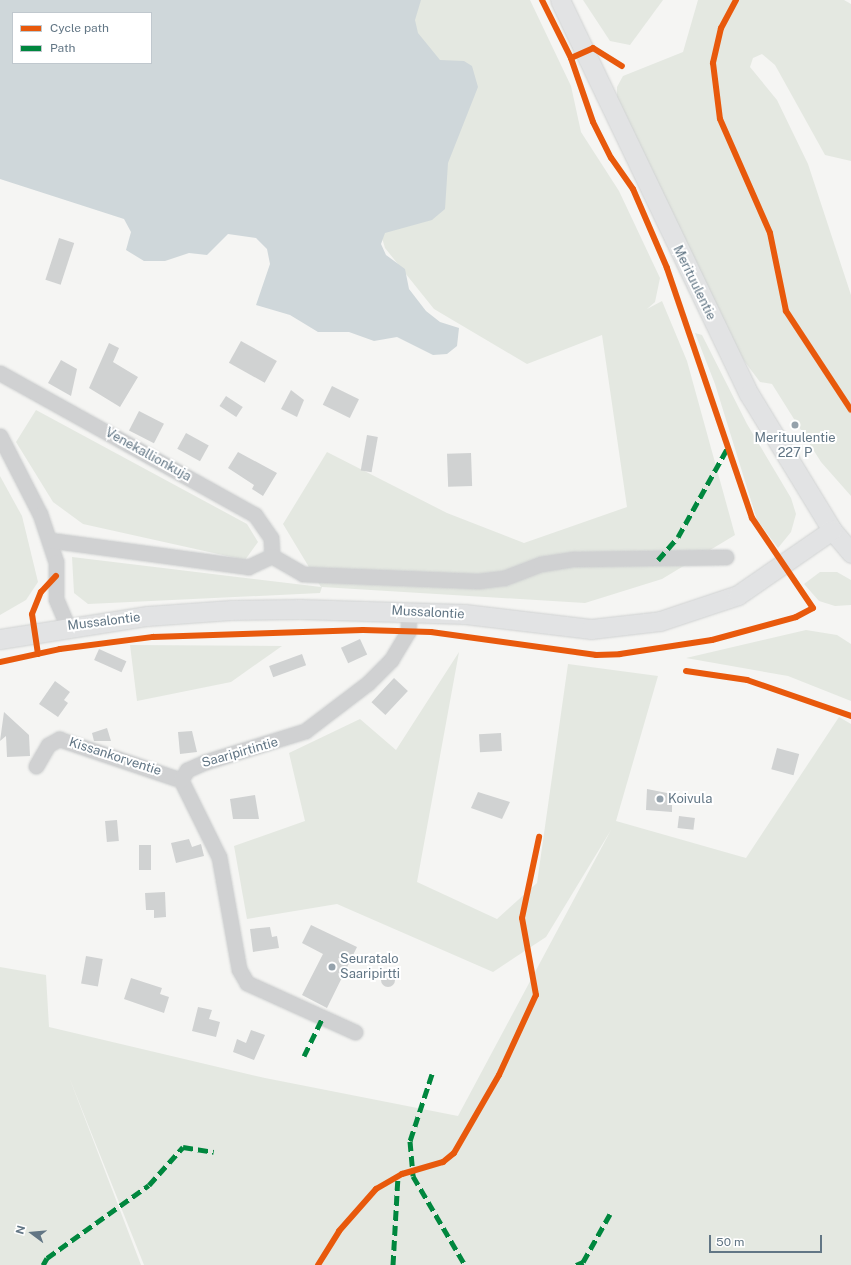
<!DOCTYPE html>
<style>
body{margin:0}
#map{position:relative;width:851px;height:1265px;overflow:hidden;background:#f5f5f3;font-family:"Public Sans",sans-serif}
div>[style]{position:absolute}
.green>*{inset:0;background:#e4e8e1}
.water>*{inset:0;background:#cfd7da}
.building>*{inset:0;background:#d0d2d2;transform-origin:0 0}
.round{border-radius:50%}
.roads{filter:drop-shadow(0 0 1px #d0d2d2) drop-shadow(0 0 1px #d0d2d2)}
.minor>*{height:15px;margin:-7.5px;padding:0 7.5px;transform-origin:7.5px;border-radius:7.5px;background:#d0d1d2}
.major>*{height:19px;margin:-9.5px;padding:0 9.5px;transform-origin:9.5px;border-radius:9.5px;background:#e2e3e4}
.quiet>*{height:5px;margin-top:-2.5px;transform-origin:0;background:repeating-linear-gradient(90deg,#00873e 0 10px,transparent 0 15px)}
.cycleway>*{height:6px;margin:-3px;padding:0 3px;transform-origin:3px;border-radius:3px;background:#e8590c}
.dots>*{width:11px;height:11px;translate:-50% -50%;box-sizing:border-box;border:2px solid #fff;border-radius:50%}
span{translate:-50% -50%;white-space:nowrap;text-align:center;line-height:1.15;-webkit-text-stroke:4px #fff;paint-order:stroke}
.street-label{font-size:13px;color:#627685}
.poi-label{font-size:13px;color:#627685}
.left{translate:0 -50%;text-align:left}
.legend{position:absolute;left:12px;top:12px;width:140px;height:52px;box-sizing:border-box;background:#fff;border:1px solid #c0c8ce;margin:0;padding:5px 7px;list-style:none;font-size:12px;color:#627685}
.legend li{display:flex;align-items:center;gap:8px;height:20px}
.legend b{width:20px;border:1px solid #c0c8ce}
.north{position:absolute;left:12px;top:1213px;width:40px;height:40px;-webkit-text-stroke:3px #fff;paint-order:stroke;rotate:286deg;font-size:11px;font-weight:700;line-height:16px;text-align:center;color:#627685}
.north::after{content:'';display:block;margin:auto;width:14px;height:18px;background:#627685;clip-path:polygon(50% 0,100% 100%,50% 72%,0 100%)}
.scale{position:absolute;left:709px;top:1235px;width:113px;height:18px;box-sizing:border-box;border:2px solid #627685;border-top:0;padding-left:5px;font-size:12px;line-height:14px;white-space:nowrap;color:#627685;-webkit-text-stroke:3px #fff;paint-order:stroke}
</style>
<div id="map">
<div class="green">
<div style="clip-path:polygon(362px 0,530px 0,571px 86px,581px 132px,619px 191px,660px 278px,655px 302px,647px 309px,662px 301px,687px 361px,735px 535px,662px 579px,585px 603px,322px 587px,320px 593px,88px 604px,74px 593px,72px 557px,321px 587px,283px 524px,327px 452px,447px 513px,524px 543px,627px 507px,602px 335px,527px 364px,434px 309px,385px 248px,374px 211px)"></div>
<div style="clip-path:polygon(583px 0,663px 0,630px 45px,610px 41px)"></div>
<div style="clip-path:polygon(698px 0,844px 0,851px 4px,851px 161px,825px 155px,775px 65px,762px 54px,753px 58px,750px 67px,777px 100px,808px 164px,851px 295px,851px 496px,821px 462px,772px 384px,760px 382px,742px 358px,617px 100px,617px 87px,623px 76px,683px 52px)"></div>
<div style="clip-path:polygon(695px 333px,702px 335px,747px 424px,791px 498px,796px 514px,791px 532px,778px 548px,757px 520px,715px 384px)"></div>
<div style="clip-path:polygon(36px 410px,247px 524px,258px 542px,245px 560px,83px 524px,53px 502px,16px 442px)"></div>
<div style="clip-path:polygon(0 476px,22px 516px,38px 582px,26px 600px,0 615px)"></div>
<div style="clip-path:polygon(820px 572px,837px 572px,851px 580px,851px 605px,835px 606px,819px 601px,804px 584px)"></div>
<div style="clip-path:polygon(806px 630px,837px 635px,851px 644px,851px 701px,788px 676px,686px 658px)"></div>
<div style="clip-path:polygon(130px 645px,282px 646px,231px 682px,137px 701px)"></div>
<div style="clip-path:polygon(459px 652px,417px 882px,497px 919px,537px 883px,568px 664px,658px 676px,616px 821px,746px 858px,839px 717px,851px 724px,851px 1265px,144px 1265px,69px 1077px,141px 1265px,0 1265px,0 967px,46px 975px,49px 1027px,265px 1078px,458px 1116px,611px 830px,546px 937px,493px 972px,337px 904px,247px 919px,234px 846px,305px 821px,289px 753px,360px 719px,396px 750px)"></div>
</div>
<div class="water">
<div style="clip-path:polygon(evenodd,0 0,421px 0,415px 20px,418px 33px,440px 60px,464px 61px,472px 66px,478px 87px,448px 163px,445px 209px,432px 220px,385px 233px,381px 244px,386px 255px,405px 269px,409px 289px,426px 311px,440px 322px,459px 328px,457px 346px,447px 354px,433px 355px,397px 337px,374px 341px,349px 332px,318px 332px,290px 315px,256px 305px,270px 264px,267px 249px,256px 238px,228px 234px,207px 255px,189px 253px,165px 261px,144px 261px,126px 250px,131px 232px,124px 219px,0 179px,0 0,13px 13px,151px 13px,151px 63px,13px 63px,13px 13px)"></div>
</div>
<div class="building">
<div style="left:59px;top:238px;width:16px;height:44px;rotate:18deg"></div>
<div style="left:241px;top:341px;width:41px;height:25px;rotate:29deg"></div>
<div style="clip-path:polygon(109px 343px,119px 348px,113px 362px,138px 377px,120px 407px,89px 388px)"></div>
<div style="clip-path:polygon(61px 360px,77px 369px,71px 396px,48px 383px)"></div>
<div style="left:332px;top:386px;width:30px;height:21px;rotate:26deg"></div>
<div style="clip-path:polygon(291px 390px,304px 400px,297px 417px,281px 409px)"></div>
<div style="left:226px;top:396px;width:20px;height:12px;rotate:33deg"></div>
<div style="left:139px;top:411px;width:28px;height:22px;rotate:27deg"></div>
<div style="left:186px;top:433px;width:26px;height:18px;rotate:29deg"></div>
<div style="left:367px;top:435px;width:11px;height:36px;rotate:10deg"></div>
<div style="clip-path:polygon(238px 452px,277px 473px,263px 496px,252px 489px,254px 485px,228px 468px)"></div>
<div style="left:471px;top:453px;width:33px;height:24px;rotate:88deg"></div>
<div style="left:360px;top:639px;width:17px;height:21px;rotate:65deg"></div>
<div style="left:99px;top:649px;width:30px;height:12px;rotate:24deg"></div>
<div style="left:302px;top:654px;width:12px;height:35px;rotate:70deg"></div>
<div style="left:394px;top:678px;width:19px;height:33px;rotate:43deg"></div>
<div style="clip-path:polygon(55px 681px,70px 692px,64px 700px,68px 703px,58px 717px,39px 704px)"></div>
<div style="clip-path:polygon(4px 712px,29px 735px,30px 756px,7px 757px,6px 736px,0 741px)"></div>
<div style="clip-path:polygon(107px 728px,111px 741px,94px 741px,92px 733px)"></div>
<div style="clip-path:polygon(192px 731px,197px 752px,180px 754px,178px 732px)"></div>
<div style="left:501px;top:733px;width:18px;height:22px;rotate:87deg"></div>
<div style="left:777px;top:748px;width:23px;height:22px;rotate:15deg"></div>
<div style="clip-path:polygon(647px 789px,672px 794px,672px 812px,646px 810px)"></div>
<div style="clip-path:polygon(478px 792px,510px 802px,502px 819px,471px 808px)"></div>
<div style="clip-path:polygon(255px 795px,259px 819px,233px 819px,230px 799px)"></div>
<div style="left:679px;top:816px;width:16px;height:12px;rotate:7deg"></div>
<div style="left:117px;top:820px;width:21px;height:12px;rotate:85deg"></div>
<div style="clip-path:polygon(189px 839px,192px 847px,201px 844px,204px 856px,176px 863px,171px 843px)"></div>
<div style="left:139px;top:845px;width:12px;height:25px"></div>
<div style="clip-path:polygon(165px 892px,166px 917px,154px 918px,154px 910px,146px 910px,145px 893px)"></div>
<div style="clip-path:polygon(311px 925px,357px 947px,327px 1008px,302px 995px,323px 954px,302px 943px)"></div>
<div style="clip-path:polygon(270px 927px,272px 937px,277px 936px,279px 948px,253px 952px,250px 929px)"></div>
<div style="left:86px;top:956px;width:17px;height:28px;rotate:10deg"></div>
<div class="round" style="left:381px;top:973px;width:14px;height:14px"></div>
<div style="clip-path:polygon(131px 978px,162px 988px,160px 994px,169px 997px,164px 1013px,124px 999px)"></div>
<div style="clip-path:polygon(198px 1007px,212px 1010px,209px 1019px,220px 1022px,216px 1037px,192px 1031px)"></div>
<div style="clip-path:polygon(251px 1030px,265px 1035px,254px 1060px,233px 1052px,237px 1039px,246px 1043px)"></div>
</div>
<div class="roads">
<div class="minor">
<div style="left:0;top:373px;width:292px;rotate:29.1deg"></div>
<div style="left:255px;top:515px;width:28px;rotate:55deg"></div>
<div style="left:271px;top:538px;width:18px;rotate:87deg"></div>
<div style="left:0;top:436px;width:88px;rotate:62.9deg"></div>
<div style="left:40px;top:514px;width:51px;rotate:71.6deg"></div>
<div style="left:56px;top:562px;width:37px;rotate:90deg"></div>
<div style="left:56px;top:599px;width:30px;rotate:67deg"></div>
<div style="left:49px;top:540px;width:201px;rotate:7.7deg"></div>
<div style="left:248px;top:567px;width:26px;rotate:-25deg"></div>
<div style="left:272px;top:556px;width:36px;rotate:30deg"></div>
<div style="left:303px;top:574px;width:175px;rotate:2.3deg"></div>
<div style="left:478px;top:581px;width:26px;rotate:-7deg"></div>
<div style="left:504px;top:578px;width:40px;rotate:-21deg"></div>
<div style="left:541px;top:564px;width:33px;rotate:-9deg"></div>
<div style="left:574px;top:559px;width:152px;rotate:-0.8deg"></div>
<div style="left:36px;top:766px;width:24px;rotate:-60deg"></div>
<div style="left:48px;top:745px;width:13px;rotate:-29deg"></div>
<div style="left:59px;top:739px;width:129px;rotate:18.6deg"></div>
<div style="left:355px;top:1032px;width:119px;rotate:-155.6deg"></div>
<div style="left:247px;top:983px;width:16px;rotate:-120deg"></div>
<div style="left:239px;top:969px;width:114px;rotate:-100.1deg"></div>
<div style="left:219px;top:857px;width:86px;rotate:-116.3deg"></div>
<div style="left:181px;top:780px;width:12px;rotate:-59deg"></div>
<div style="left:187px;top:770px;width:20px;rotate:-24deg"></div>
<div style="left:205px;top:762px;width:105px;rotate:-17.2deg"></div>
<div style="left:305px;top:731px;width:79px;rotate:-37.3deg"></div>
<div style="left:368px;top:683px;width:33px;rotate:-45deg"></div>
<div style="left:391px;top:660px;width:33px;rotate:-59deg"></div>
<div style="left:408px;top:632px;width:21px;rotate:-87deg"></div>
</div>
<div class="major">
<div style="left:560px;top:0;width:437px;rotate:64.4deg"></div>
<div style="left:749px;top:394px;width:159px;rotate:58.6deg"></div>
<div style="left:832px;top:530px;width:30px;rotate:50deg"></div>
<div style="left:0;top:639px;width:149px;rotate:-8.9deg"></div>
<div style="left:147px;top:616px;width:84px;rotate:-4.1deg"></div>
<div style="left:231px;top:610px;width:69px;rotate:-0.8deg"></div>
<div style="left:300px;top:609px;width:165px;rotate:1.7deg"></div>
<div style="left:465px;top:614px;width:127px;rotate:6.8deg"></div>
<div style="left:591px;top:629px;width:69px;rotate:-6.6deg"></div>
<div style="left:660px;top:621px;width:82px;rotate:-18.4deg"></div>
<div style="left:738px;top:595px;width:114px;rotate:-34.7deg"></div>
</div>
</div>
<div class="quiet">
<div style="left:658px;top:560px;width:30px;rotate:-49deg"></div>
<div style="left:678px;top:537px;width:103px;rotate:-60.9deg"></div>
<div style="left:304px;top:1056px;width:41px;rotate:-64.1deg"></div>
<div style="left:432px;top:1074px;width:71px;rotate:108.2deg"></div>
<div style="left:410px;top:1141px;width:35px;rotate:85deg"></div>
<div style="left:413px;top:1176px;width:103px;rotate:59.7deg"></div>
<div style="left:43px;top:1265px;width:8px;rotate:-60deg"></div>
<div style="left:47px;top:1258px;width:125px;rotate:-35.6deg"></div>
<div style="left:149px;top:1185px;width:51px;rotate:-48.2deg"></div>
<div style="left:183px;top:1147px;width:31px;rotate:9deg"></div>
<div style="left:393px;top:1265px;width:89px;rotate:-86.8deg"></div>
<div style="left:576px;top:1265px;width:8px;rotate:-23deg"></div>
<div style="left:583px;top:1262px;width:55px;rotate:-60.6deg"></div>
</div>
<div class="cycleway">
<div style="left:736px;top:0;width:32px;rotate:118deg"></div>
<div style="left:721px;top:28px;width:36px;rotate:103deg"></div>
<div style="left:713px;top:63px;width:56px;rotate:82.9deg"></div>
<div style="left:720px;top:119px;width:124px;rotate:66.3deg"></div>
<div style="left:770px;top:233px;width:80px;rotate:78.4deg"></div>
<div style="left:786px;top:311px;width:118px;rotate:56.7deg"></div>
<div style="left:571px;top:58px;width:24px;rotate:-24deg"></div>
<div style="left:593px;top:48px;width:34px;rotate:32deg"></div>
<div style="left:38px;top:654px;width:40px;rotate:-98.5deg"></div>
<div style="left:32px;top:614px;width:24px;rotate:-68deg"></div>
<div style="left:41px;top:592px;width:22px;rotate:-47deg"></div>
<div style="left:0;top:662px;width:61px;rotate:-12.2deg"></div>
<div style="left:60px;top:649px;width:94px;rotate:-7.4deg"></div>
<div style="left:153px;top:637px;width:210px;rotate:-1.9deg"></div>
<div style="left:363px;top:630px;width:68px;rotate:1.7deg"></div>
<div style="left:431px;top:632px;width:167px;rotate:7.9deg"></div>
<div style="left:596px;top:655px;width:24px;rotate:-2deg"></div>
<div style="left:620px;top:654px;width:93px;rotate:-8.7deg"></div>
<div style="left:712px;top:640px;width:87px;rotate:-15.3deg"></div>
<div style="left:796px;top:617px;width:19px;rotate:-28deg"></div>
<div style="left:813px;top:608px;width:109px;rotate:-124.1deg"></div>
<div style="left:752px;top:518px;width:264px;rotate:-108.8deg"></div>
<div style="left:667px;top:268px;width:86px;rotate:-113.3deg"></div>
<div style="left:633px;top:189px;width:38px;rotate:-125deg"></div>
<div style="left:611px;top:158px;width:40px;rotate:-116.6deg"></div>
<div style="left:593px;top:122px;width:68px;rotate:-109deg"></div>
<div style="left:571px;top:58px;width:65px;rotate:-116.6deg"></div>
<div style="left:686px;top:671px;width:62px;rotate:8.4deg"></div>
<div style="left:747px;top:680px;width:110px;rotate:19.1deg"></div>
<div style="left:318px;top:1265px;width:40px;rotate:-58deg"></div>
<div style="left:339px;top:1231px;width:56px;rotate:-48.6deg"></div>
<div style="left:376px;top:1189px;width:30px;rotate:-30deg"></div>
<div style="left:402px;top:1174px;width:43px;rotate:-16.3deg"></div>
<div style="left:443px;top:1162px;width:14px;rotate:-39deg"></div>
<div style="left:454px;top:1153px;width:90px;rotate:-60deg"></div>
<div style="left:499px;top:1075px;width:88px;rotate:-65.2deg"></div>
<div style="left:536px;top:995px;width:78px;rotate:-100.3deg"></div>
<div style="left:522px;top:918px;width:83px;rotate:-78.1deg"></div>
</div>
<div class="dots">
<div style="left:795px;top:425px;background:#95a2ac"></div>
<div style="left:660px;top:799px;background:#95a2ac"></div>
<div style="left:332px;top:967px;background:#95a2ac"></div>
</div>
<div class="street-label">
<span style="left:694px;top:283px;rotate:64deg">Merituulentie</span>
<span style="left:148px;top:455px;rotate:29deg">Venekallionkuja</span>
<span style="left:428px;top:613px;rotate:3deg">Mussalontie</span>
<span style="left:104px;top:622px;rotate:-7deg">Mussalontie</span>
<span style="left:240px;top:753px;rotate:-16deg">Saaripirtintie</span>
<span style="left:115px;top:757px;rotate:18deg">Kissankorventie</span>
</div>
<div class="poi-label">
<span style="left:795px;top:446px">Merituulentie<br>227 P</span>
<span class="left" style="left:668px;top:799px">Koivula</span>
<span class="left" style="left:340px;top:967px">Seuratalo<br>Saaripirtti</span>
</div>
<ul class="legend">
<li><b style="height:5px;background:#e8590c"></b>Cycle path</li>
<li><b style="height:5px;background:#00873e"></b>Path</li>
</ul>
<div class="north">N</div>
<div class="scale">50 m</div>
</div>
